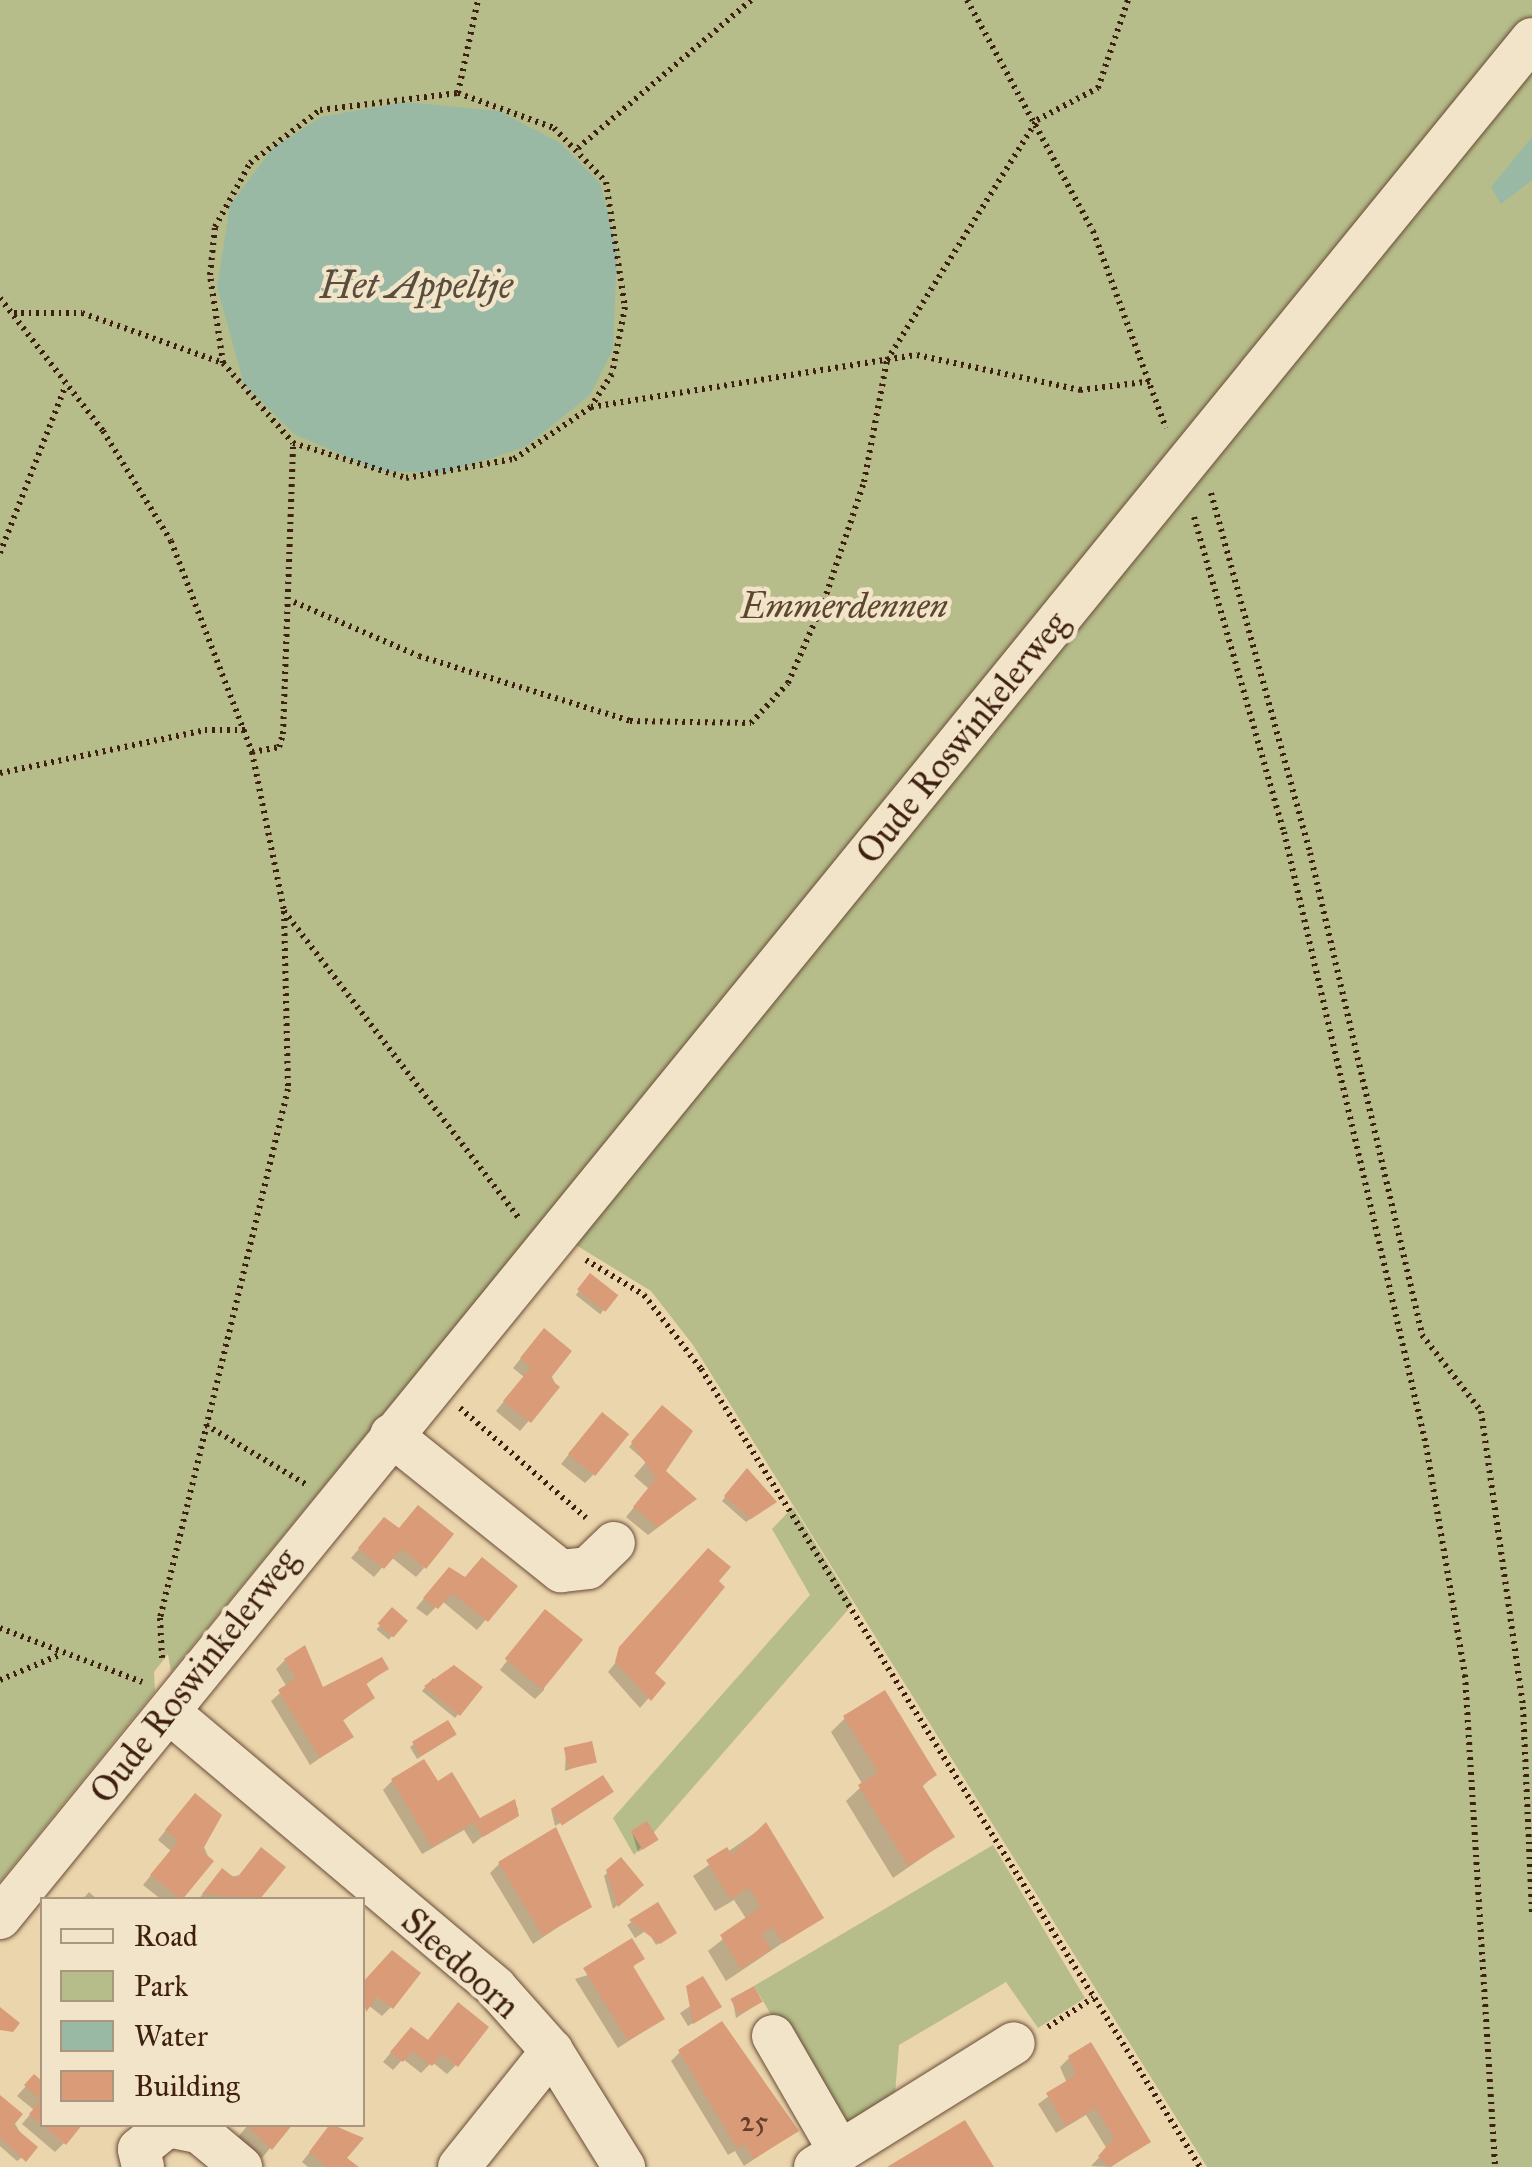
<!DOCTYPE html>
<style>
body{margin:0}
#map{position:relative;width:1532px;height:2167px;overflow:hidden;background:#ebd5ac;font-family:"IM FELL Great Primer",serif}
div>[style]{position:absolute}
.green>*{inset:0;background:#b6bd8a}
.water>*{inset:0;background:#99b9a5}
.shadow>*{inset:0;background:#0003;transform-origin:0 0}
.building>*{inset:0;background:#da9b78;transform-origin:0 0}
.path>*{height:6px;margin-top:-3px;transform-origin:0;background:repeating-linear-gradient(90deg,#3e1f10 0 2.5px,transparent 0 7.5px)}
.roads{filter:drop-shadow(0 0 2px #694c37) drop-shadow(0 0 2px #694c37)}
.minor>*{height:42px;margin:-21px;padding:0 21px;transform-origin:21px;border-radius:21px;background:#f2e4c9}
span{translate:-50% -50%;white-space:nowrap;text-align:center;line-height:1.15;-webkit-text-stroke:9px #f2e4c9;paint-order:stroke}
.number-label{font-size:30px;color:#653e2a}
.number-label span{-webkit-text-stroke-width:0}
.park-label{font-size:35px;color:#5c462e;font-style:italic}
.street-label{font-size:35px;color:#3e1f10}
.water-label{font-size:38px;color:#594d3d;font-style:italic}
.legend{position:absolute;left:40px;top:1897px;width:325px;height:230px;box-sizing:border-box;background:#f2e4c9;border:2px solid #aa957f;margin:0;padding:12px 18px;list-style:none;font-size:30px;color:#3e1f10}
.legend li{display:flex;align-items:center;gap:20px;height:50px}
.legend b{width:50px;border:2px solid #aa957f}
</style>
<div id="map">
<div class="green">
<div style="clip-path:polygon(0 0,1532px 0,1532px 2167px,1207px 2167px,693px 1345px,651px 1291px,540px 1223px,171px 1672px,168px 1654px,154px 1672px,155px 1691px,0 1882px)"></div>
<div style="clip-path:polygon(793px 1507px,853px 1604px,634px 1855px,613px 1818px,810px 1595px,772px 1529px)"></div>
<div style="clip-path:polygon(993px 1845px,1085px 1998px,1038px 2028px,1006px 1982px,899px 2045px,895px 2094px,843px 2135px,754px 1986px)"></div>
</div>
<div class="water">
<div style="clip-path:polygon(404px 102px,499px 111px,560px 143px,600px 183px,617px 249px,613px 349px,590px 395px,525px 447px,445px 473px,379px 471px,294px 434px,244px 384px,217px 287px,230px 205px,272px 149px,321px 117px)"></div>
<div style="clip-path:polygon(1532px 137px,1532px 180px,1501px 204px,1491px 187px)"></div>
</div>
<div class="shadow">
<div style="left:590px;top:1277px;width:31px;height:23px;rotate:38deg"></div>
<div style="clip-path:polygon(536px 1340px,557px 1388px,520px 1431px,496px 1411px,524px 1377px,513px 1368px)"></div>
<div style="clip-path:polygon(662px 1409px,662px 1472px,685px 1507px,648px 1535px,626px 1517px,649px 1489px,634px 1476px,646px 1462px,629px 1447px)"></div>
<div style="clip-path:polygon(594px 1424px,594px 1474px,585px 1483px,561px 1464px)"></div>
<div style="clip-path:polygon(743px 1475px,770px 1506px,746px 1522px,722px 1501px)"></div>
<div style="clip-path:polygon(384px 1520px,424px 1568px,416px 1577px,391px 1557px,374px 1577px,351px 1558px)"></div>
<div style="clip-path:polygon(699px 1560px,651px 1673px,662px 1683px,640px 1708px,608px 1672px)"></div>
<div style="clip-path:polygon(440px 1579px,465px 1579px,514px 1586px,477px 1630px,442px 1601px,427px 1616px,416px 1608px)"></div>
<div style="left:392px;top:1611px;width:16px;height:24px;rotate:40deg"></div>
<div style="clip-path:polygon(545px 1612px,544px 1690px,535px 1699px,500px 1670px)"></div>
<div style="clip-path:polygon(285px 1660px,322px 1690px,386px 1669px,364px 1686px,372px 1698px,341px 1722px,350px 1737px,310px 1765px,271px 1701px,287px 1687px,276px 1669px)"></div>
<div style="clip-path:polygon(433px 1678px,441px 1684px,479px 1688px,455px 1718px,422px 1691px)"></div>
<div style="clip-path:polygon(845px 1718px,934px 1775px,921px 1788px,952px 1837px,893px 1878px,846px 1801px,863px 1785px,831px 1732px)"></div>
<div style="clip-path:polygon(450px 1738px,417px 1759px,410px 1747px,414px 1744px)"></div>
<div style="clip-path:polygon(566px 1749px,594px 1761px,565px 1771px)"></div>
<div style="clip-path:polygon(603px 1779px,607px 1795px,555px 1826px,551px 1809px)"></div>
<div style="clip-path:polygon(392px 1781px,437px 1784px,479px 1822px,514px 1802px,518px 1809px,473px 1844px,464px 1830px,422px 1854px,383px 1790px)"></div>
<div style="clip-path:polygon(186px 1805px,210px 1861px,180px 1900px,162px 1900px,143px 1885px,171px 1851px,158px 1840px)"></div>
<div style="clip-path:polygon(766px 1825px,821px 1917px,726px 1981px,708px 1951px,747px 1920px,734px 1900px,715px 1911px,693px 1876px)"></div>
<div style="clip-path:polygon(632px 1832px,652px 1843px,638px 1852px)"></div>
<div style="clip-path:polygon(621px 1860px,641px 1885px,613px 1909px,604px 1876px)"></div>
<div style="clip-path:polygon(499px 1864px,589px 1906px,533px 1944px,490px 1873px)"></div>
<div style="clip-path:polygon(282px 1867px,248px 1900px,198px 1900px,214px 1880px)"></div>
<div style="clip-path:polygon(89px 1892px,98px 1900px,82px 1900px)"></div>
<div style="clip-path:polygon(657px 1905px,670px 1936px,656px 1945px,647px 1930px,635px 1938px,627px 1925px)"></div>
<div style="clip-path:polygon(642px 1958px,631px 1969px,662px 2019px,618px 2048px,575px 1979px)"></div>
<div style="clip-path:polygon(362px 1986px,391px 2007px,382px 2016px,368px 2005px,362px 2011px)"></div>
<div style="clip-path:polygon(688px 1988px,715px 2010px,688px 2026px,680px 2013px,692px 2005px)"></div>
<div style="clip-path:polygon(733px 2002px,756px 2005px,736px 2018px)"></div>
<div style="clip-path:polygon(449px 2014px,456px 2065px,447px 2074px,432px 2062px,421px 2073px,403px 2059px,393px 2070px,383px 2062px,402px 2039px,427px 2042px)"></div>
<div style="clip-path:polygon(680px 2052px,796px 2131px,744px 2166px,735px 2151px,728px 2155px,671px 2061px)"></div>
<div style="clip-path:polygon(1069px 2058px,1147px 2142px,1111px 2167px,1091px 2166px,1107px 2149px,1086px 2115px,1056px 2133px,1038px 2104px,1067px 2083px,1060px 2067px)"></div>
<div style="clip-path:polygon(34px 2077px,42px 2084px,42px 2124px,64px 2143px,55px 2152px,22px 2124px,34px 2110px,17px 2096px)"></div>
<div style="clip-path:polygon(0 2098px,31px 2151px,17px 2161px,0 2146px)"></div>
<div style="clip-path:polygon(249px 2124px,290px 2124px,262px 2158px,237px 2138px)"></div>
<div style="clip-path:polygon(332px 2124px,360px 2138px,344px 2159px,355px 2167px,308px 2167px,302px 2162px)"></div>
</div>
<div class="building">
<div style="left:590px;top:1273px;width:36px;height:21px;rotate:38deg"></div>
<div style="clip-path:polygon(544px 1328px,572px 1351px,550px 1379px,560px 1387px,531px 1423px,503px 1401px,531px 1367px,520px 1358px)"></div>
<div style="clip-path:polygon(662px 1405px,693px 1431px,666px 1471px,697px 1499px,658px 1527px,633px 1507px,656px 1478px,631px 1442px)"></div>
<div style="left:602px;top:1412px;width:35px;height:54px;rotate:39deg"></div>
<div style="clip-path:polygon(747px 1468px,777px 1502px,751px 1519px,724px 1496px)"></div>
<div style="clip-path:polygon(418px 1505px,454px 1534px,426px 1569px,401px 1549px,384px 1569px,358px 1548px,384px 1517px,399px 1528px)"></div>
<div style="clip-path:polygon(708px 1548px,731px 1567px,719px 1581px,725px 1587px,655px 1673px,666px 1683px,651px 1701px,615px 1662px,619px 1647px)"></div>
<div style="clip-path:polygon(482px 1557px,518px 1586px,488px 1622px,452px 1593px,438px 1609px,423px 1598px,449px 1567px,465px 1577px)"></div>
<div style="left:392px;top:1607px;width:21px;height:22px;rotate:41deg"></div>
<div style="left:545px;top:1609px;width:49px;height:64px;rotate:39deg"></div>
<div style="clip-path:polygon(305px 1645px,323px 1687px,382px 1657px,389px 1669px,366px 1683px,375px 1698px,343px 1720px,354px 1737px,320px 1758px,278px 1690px,296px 1678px,284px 1659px)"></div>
<div style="clip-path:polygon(454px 1665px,483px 1687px,460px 1716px,424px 1686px)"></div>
<div style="clip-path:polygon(885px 1690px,937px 1775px,922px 1785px,955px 1837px,908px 1866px,858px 1785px,878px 1772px,843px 1716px)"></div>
<div style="left:448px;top:1720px;width:17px;height:42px;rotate:59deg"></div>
<div style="left:592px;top:1741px;width:22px;height:29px;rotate:77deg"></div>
<div style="clip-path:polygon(424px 1759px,438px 1781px,452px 1772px,480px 1818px,515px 1799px,519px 1816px,483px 1837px,474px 1822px,432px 1847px,391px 1779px)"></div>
<div style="left:603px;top:1775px;width:20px;height:62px;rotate:57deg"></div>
<div style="clip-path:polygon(195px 1793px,222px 1815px,202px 1851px,214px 1861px,182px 1900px,150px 1875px,178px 1841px,165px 1830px)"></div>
<div style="left:647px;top:1821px;width:22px;height:19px;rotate:58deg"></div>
<div style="clip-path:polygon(766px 1822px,824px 1918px,783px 1943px,773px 1927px,762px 1934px,771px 1950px,741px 1969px,720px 1935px,761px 1907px,749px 1888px,730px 1899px,706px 1860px,727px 1847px,732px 1855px)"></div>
<div style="clip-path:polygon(556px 1827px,592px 1907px,543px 1936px,498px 1862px)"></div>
<div style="clip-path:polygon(261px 1847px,286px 1867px,260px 1899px,202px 1894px,222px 1868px,236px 1879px)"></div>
<div style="clip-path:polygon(621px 1857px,644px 1885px,618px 1907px,606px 1870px)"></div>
<div style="clip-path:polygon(658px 1902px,677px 1933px,660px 1944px,629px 1920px)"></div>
<div style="clip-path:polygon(632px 1938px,645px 1959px,633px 1966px,665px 2019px,628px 2041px,583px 1968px)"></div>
<div style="clip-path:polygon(392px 1950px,421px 1973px,393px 2009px,377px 1997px,366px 2012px,362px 1983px)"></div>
<div style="clip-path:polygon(703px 1976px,722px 2007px,693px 2024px,686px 1986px)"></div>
<div style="left:754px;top:1986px;width:18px;height:27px;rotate:61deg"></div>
<div style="clip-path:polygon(458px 2002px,489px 2027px,458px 2067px,442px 2054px,432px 2066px,412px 2051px,403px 2062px,390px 2052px,411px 2027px,428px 2040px)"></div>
<div style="clip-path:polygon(0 2007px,20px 2023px,13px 2032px,0 2030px)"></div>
<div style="clip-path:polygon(722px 2021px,799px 2131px,754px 2159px,744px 2144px,737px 2148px,678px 2050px)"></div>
<div style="clip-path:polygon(1091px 2042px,1151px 2142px,1110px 2167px,1098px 2156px,1114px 2138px,1096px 2108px,1066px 2126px,1046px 2093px,1076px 2075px,1068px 2056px)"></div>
<div style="clip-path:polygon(34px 2074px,42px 2081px,42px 2124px,83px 2124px,66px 2145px,29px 2114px,41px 2100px,24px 2085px)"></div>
<div style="clip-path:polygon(0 2095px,23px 2114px,13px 2126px,38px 2147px,26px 2162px,0 2137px)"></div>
<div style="clip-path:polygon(965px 2120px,994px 2167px,887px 2167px)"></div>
<div style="clip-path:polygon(246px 2124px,293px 2124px,272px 2150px)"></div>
<div style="clip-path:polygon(330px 2124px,364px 2138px,347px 2158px,359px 2167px,327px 2167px,309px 2152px)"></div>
</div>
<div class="path">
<div style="left:967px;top:0;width:263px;rotate:61.4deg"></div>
<div style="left:1093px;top:231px;width:210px;rotate:69.7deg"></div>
<div style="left:458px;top:93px;width:95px;rotate:-77.9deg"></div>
<div style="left:578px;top:148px;width:228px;rotate:-40.5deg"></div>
<div style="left:0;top:298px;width:168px;rotate:52.2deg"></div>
<div style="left:103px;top:431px;width:129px;rotate:58.3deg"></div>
<div style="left:171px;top:541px;width:226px;rotate:69deg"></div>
<div style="left:252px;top:752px;width:162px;rotate:78.6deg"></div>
<div style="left:284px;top:911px;width:178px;rotate:88.7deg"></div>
<div style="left:288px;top:1089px;width:544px;rotate:103.6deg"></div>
<div style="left:160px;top:1618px;width:40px;rotate:87.1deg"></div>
<div style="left:14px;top:313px;width:68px"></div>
<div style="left:82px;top:313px;width:150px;rotate:19.5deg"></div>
<div style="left:223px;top:363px;width:106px;rotate:48.8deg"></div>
<div style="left:293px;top:443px;width:118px;rotate:17.2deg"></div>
<div style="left:406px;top:478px;width:110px;rotate:-10deg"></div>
<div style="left:514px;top:459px;width:93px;rotate:-34deg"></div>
<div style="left:591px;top:407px;width:330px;rotate:-9.1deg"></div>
<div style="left:917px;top:355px;width:167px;rotate:12.1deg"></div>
<div style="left:1080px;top:390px;width:73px;rotate:-7.1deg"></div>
<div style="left:223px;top:363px;width:89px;rotate:-98.4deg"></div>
<div style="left:210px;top:275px;width:48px;rotate:-84.1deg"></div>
<div style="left:215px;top:227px;width:73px;rotate:-61.3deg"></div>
<div style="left:250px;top:163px;width:88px;rotate:-37.1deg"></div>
<div style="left:320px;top:110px;width:139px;rotate:-7deg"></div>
<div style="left:458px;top:93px;width:102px;rotate:20deg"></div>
<div style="left:554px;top:128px;width:75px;rotate:46.1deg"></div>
<div style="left:606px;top:182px;width:126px;rotate:81.4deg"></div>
<div style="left:625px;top:307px;width:68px;rotate:101deg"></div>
<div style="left:612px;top:374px;width:38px;rotate:123deg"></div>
<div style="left:1211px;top:493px;width:373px;rotate:74.6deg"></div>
<div style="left:1310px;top:853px;width:495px;rotate:76.9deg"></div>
<div style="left:1422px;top:1335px;width:96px;rotate:52.2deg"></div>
<div style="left:1481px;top:1411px;width:299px;rotate:81.9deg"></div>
<div style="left:1523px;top:1707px;width:210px;rotate:87.5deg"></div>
<div style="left:1194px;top:517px;width:328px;rotate:74.1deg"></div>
<div style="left:1284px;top:832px;width:629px;rotate:76.96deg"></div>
<div style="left:1426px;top:1445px;width:233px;rotate:80.4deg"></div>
<div style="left:1465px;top:1675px;width:493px;rotate:86.5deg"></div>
<div style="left:0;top:553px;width:180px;rotate:-68.6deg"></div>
<div style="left:294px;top:602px;width:136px;rotate:23.4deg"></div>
<div style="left:419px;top:656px;width:221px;rotate:17.1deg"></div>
<div style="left:630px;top:721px;width:121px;rotate:0.9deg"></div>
<div style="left:751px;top:723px;width:54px;rotate:-47.2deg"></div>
<div style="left:788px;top:683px;width:90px;rotate:-66.3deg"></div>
<div style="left:824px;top:601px;width:126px;rotate:-71.4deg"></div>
<div style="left:864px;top:482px;width:124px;rotate:-79.3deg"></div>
<div style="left:887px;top:360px;width:283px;rotate:-58deg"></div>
<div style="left:1037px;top:120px;width:69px;rotate:-27.7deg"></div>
<div style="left:1098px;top:88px;width:93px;rotate:-71.2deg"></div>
<div style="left:252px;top:752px;width:27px;rotate:-10deg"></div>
<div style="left:279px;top:747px;width:14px;rotate:-73deg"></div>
<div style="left:283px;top:734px;width:291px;rotate:-88deg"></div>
<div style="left:0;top:773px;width:209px;rotate:-11.8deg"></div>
<div style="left:205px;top:730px;width:40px"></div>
<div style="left:284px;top:911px;width:389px;rotate:52.6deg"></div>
<div style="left:586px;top:1260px;width:68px;rotate:31.1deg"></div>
<div style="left:644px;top:1295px;width:93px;rotate:52.4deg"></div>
<div style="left:701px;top:1369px;width:941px;rotate:57.98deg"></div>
<div style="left:460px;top:1408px;width:167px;rotate:41.1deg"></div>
<div style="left:206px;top:1425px;width:117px;rotate:30.7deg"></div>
<div style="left:0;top:1628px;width:152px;rotate:20.8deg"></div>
<div style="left:0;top:1680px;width:67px;rotate:-22.8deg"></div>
<div style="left:1048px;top:2027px;width:54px;rotate:-32.8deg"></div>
</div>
<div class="roads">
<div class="minor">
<div style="left:391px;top:1435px;width:218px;rotate:38.7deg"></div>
<div style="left:561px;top:1571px;width:27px;rotate:-6deg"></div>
<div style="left:588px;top:1568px;width:36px;rotate:-44deg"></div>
<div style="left:170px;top:1713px;width:426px;rotate:40.1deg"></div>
<div style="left:496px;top:1988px;width:84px;rotate:48.4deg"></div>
<div style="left:552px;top:2051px;width:137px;rotate:58.2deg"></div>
<div style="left:0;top:1918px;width:2424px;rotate:-50.81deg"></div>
<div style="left:773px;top:2036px;width:134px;rotate:60deg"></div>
<div style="left:143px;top:2167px;width:18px;rotate:-103deg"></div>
<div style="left:139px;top:2149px;width:36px;rotate:-39deg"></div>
<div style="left:167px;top:2126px;width:33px;rotate:11deg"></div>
<div style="left:199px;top:2132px;width:55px;rotate:39.8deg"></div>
<div style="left:459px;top:2167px;width:149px;rotate:-51.3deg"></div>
<div style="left:815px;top:2167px;width:234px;rotate:-31.9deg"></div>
</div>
</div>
<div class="number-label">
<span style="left:754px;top:2121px">25</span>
</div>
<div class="park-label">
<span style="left:844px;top:607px">Emmerdennen</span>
</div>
<div class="street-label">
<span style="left:963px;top:738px;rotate:-51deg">Oude Roswinkelerweg</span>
<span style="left:195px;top:1676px;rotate:-52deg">Oude Roswinkelerweg</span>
<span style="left:460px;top:1964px;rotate:42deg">Sleedoorn</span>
</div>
<div class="water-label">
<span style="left:416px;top:286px">Het Appeltje</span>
</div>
<ul class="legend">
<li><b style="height:12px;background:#f2e4c9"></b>Road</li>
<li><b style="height:28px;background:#b6bd8a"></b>Park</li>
<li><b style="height:28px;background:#99b9a5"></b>Water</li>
<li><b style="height:28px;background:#da9b78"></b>Building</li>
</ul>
</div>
